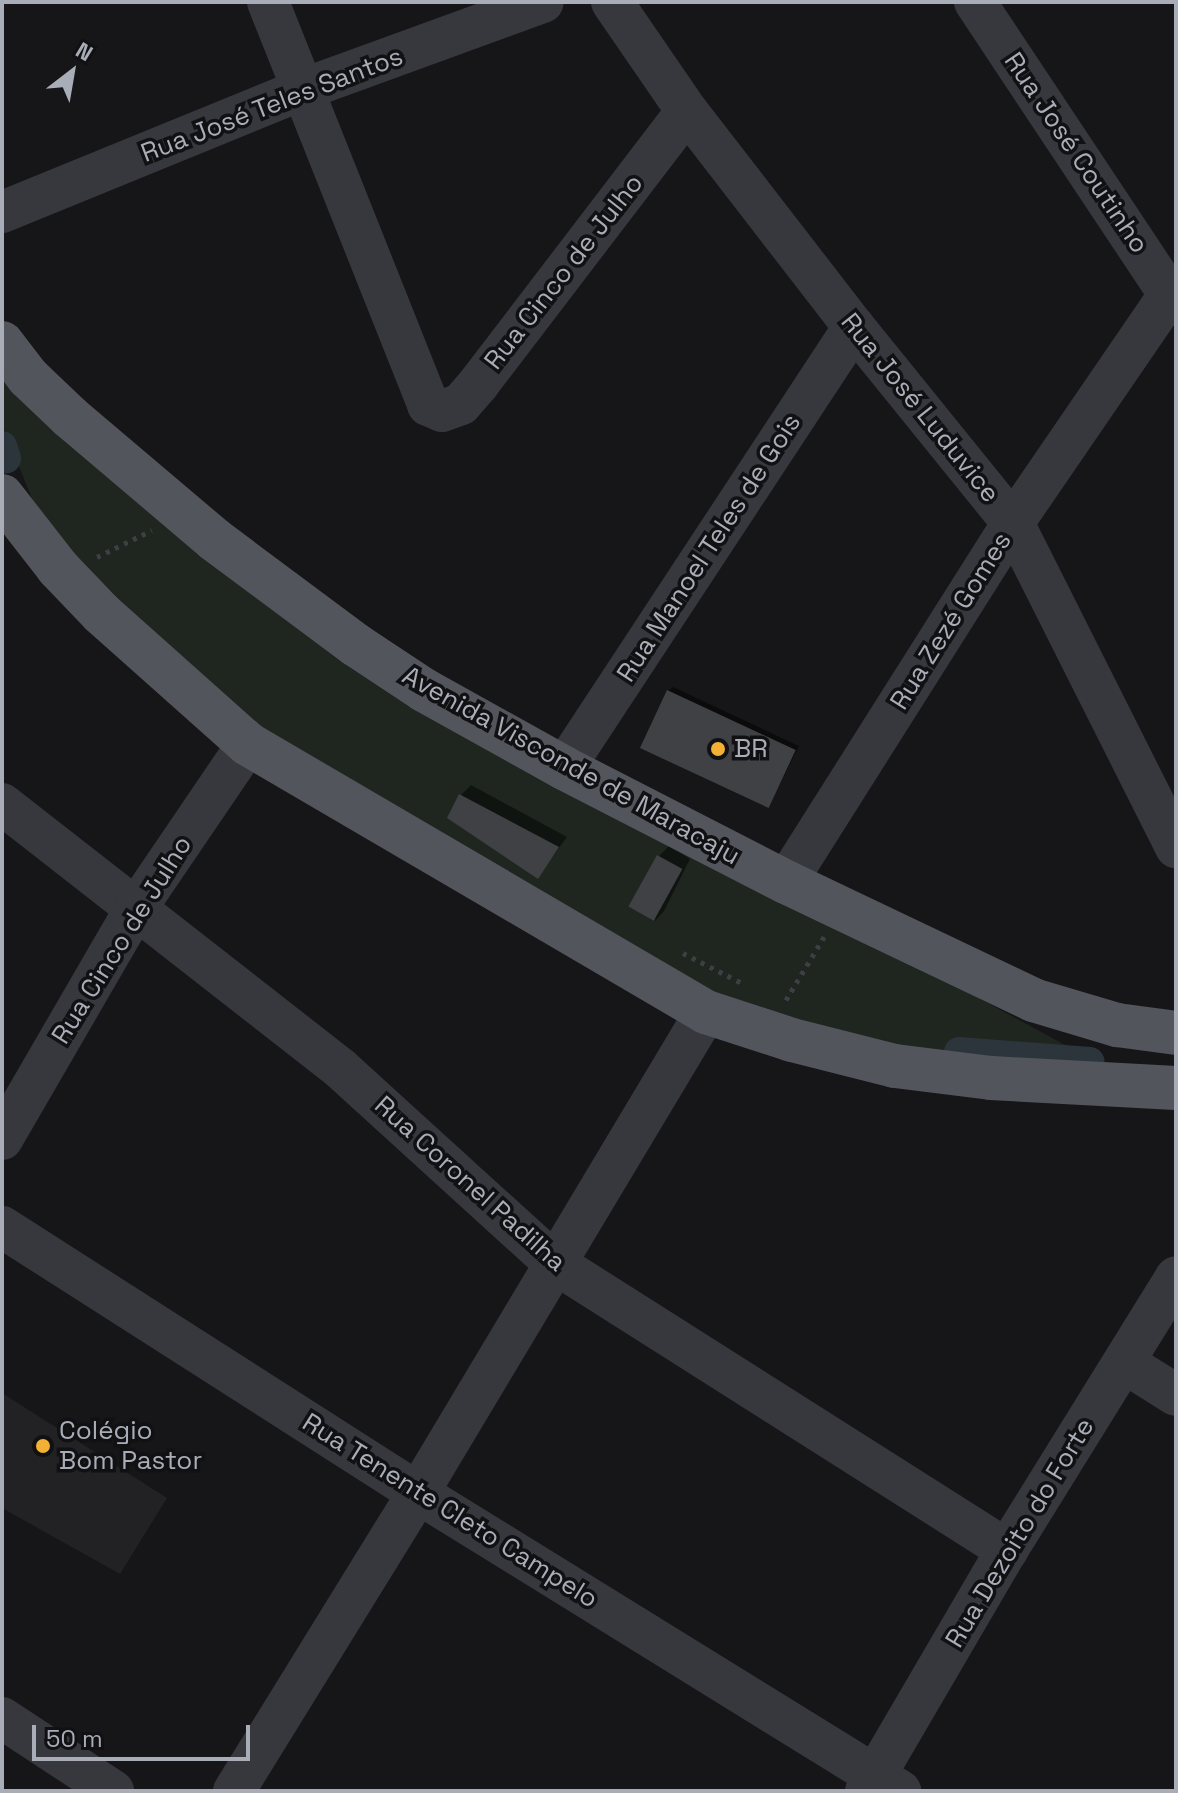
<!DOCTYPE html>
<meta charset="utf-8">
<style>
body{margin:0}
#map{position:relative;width:1178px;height:1793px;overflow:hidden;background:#161618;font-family:"Space Grotesk",sans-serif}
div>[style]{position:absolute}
.built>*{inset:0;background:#222225}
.green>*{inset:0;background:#1e261f}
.shadow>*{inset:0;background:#0007}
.canal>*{height:30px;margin:-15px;padding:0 15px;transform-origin:15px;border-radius:15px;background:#2c353c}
.building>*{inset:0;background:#404145;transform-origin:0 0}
.path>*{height:5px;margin-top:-2.5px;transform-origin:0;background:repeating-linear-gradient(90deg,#3d3f44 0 4px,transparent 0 10px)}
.minor>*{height:42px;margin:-21px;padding:0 21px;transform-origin:21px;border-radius:21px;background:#37383d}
.major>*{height:44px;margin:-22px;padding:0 22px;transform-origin:22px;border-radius:22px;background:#53555c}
.dots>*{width:22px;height:22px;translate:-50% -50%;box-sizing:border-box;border:4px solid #111113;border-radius:50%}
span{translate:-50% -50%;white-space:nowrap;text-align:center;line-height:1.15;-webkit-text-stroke:7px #111113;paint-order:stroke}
.street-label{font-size:26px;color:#a8adb8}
.poi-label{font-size:26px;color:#a8adb8}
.left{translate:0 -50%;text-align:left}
.frame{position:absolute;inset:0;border:4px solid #a8adb8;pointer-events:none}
.north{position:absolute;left:32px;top:32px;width:80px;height:80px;-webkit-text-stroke:6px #111113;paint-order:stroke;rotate:31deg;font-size:22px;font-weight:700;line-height:32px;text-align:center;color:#a8adb8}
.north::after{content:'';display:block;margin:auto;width:28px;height:36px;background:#a8adb8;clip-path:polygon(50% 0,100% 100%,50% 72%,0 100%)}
.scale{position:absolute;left:32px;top:1725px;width:218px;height:36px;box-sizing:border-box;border:4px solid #a8adb8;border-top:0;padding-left:10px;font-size:24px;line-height:28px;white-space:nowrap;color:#a8adb8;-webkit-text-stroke:6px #111113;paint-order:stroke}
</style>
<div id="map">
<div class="built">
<div style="clip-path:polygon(2px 1393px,167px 1498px,120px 1574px,2px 1508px)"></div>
</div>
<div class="green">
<div style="clip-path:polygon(2px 366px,200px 543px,975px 996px,1078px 1052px,960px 1044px,956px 1059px,755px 1017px,249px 727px,49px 540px,2px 425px)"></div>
</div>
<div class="shadow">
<div style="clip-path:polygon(673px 687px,799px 746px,769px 806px,668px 691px)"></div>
<div style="clip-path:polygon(471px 785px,567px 837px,538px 876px,461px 795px)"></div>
<div style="clip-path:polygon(669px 846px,690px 859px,664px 911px,655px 921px,659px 856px)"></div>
</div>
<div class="canal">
<div style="left:2px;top:446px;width:13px;rotate:72deg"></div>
<div style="left:959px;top:1052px;width:131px;rotate:4.4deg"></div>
</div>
<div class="building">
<div style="left:667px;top:690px;width:142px;height:64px;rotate:25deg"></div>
<div style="clip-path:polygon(459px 794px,559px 847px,538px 879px,447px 818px)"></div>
<div style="left:657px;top:855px;width:29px;height:59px;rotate:29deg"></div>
</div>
<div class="path">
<div style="left:97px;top:557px;width:61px;rotate:-26.1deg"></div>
<div style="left:683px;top:953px;width:66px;rotate:27deg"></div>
<div style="left:786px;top:1000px;width:74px;rotate:-58.9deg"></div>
</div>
<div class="minor">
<div style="left:268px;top:2px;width:434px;rotate:68.3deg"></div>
<div style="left:428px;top:405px;width:15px;rotate:23deg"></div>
<div style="left:442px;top:411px;width:20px;rotate:-20deg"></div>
<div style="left:461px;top:404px;width:28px;rotate:-49deg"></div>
<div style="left:479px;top:383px;width:342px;rotate:-52.6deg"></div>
<div style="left:612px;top:2px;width:132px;rotate:55.5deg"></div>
<div style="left:687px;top:111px;width:273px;rotate:52.3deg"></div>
<div style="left:854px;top:327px;width:252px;rotate:51deg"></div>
<div style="left:1013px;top:523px;width:363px;rotate:63.3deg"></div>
<div style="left:975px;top:2px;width:364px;rotate:56.4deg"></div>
<div style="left:2px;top:212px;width:326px;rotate:-22.2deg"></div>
<div style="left:304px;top:89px;width:254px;rotate:-20deg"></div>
<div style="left:564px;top:768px;width:528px;rotate:-56.67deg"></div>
<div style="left:2px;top:804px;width:430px;rotate:38deg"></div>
<div style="left:341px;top:1069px;width:287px;rotate:42.3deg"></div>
<div style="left:553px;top:1262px;width:538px;rotate:32.39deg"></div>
<div style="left:786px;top:882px;width:425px;rotate:-57.7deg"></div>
<div style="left:1013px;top:523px;width:288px;rotate:-55.6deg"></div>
<div style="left:2px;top:1139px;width:265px;rotate:-59.9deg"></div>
<div style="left:135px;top:910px;width:201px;rotate:-55.8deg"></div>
<div style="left:2px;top:1227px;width:494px;rotate:32.6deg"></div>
<div style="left:418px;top:1493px;width:567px;rotate:31.73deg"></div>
<div style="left:1125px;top:1363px;width:60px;rotate:32.1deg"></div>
<div style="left:2px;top:1718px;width:133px;rotate:33.3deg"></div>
<div style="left:234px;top:1791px;width:350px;rotate:-58.3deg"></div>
<div style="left:418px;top:1493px;width:561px;rotate:-59.09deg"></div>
<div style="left:866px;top:1791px;width:279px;rotate:-59.7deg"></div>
<div style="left:1007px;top:1550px;width:321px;rotate:-58.2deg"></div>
</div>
<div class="major">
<div style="left:2px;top:343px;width:43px;rotate:52.6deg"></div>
<div style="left:28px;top:377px;width:58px;rotate:43.6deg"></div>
<div style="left:70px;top:417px;width:190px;rotate:40.3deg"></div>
<div style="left:215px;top:540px;width:176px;rotate:36.7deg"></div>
<div style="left:356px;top:645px;width:82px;rotate:33.5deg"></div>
<div style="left:424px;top:690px;width:160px;rotate:29.1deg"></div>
<div style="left:564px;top:768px;width:250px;rotate:27.2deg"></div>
<div style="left:786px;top:882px;width:274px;rotate:25.5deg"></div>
<div style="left:1033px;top:1000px;width:88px;rotate:16.6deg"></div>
<div style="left:1117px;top:1025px;width:60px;rotate:7.7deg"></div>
<div style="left:2px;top:496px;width:91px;rotate:52.1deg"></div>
<div style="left:58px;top:568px;width:62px;rotate:46.3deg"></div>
<div style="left:101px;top:613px;width:197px;rotate:41.7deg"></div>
<div style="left:248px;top:744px;width:531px;rotate:30.33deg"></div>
<div style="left:706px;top:1012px;width:90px;rotate:18deg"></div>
<div style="left:792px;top:1040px;width:106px;rotate:14.2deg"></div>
<div style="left:895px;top:1066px;width:97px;rotate:7.1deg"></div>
<div style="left:991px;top:1078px;width:185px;rotate:3.1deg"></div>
</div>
<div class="dots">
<div style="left:718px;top:749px;background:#f2b134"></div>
<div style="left:43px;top:1446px;background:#f2b134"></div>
</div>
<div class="street-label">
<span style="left:272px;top:105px;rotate:-21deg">Rua José Teles Santos</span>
<span style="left:1076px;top:153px;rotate:56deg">Rua José Coutinho</span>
<span style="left:564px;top:272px;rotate:-52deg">Rua Cinco de Julho</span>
<span style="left:920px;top:408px;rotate:51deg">Rua José Luduvice</span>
<span style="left:709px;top:548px;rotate:-57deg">Rua Manoel Teles de Gois</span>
<span style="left:951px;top:621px;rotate:-58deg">Rua Zezé Gomes</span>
<span style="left:571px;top:766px;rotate:29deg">Avenida Visconde de Maracaju</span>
<span style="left:122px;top:940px;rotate:-58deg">Rua Cinco de Julho</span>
<span style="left:470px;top:1184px;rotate:42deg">Rua Coronel Padilha</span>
<span style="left:450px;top:1511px;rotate:32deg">Rua Tenente Cleto Campelo</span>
<span style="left:1020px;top:1533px;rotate:-59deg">Rua Dezoito do Forte</span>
</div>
<div class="poi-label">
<span class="left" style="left:734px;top:749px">BR</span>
<span class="left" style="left:59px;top:1446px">Colégio<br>Bom Pastor</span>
</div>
<div class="frame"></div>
<div class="north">N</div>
<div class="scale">50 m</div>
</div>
